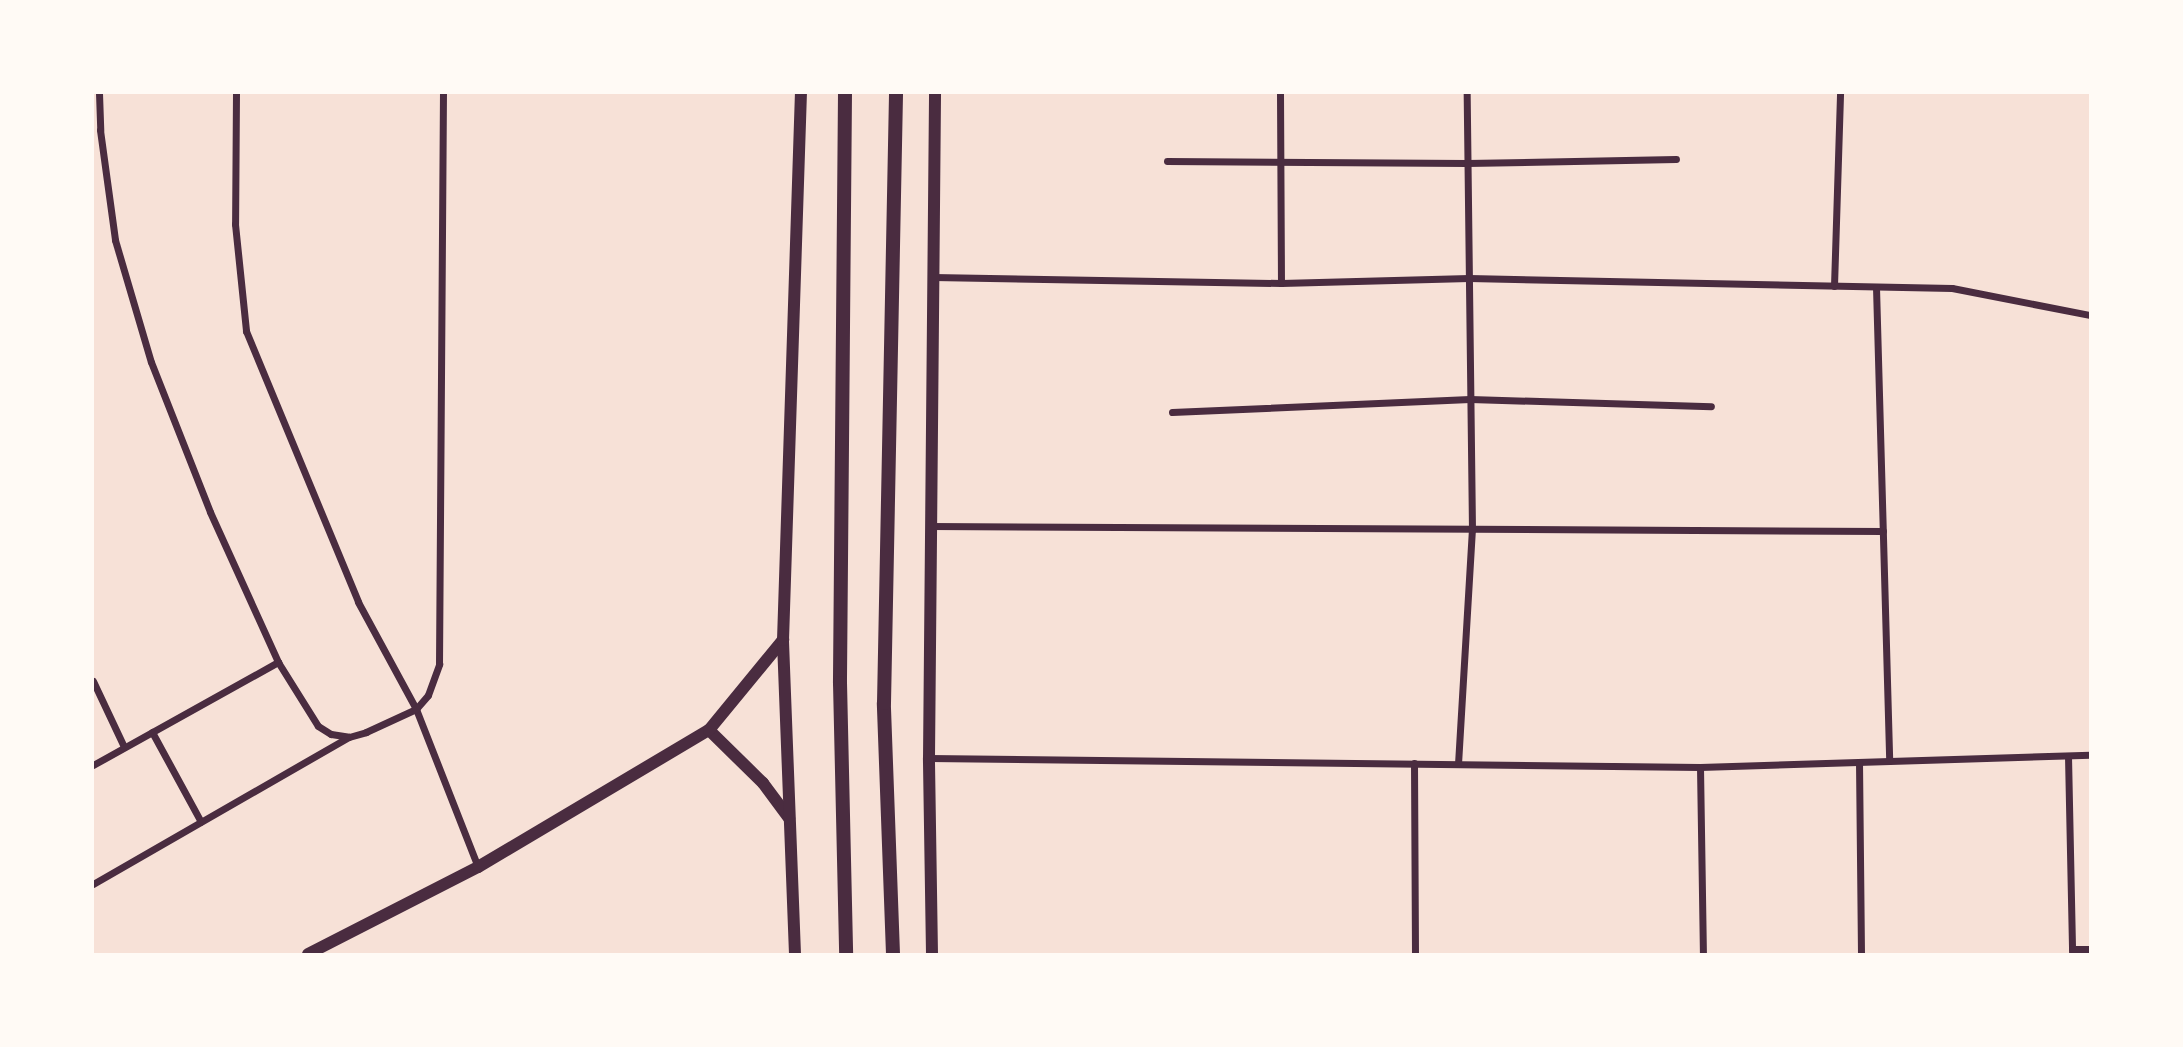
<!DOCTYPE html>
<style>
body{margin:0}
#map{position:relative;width:2183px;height:1047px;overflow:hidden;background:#f7e1d7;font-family:"Libre Baskerville",serif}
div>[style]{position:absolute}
.minor>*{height:7px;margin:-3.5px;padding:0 3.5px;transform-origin:3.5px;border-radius:3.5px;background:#4a2c40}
.tertiary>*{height:12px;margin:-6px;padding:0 6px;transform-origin:6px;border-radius:6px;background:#4a2c40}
.secondary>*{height:14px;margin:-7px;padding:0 7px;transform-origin:7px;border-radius:7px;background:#4a2c40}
span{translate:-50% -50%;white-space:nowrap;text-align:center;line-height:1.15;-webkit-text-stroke:7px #fffaf5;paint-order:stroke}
.frame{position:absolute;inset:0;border:94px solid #fffaf5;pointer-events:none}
</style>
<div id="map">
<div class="minor">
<div style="left:99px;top:93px;width:37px;rotate:88deg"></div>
<div style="left:100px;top:130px;width:111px;rotate:82.2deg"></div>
<div style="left:115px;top:240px;width:127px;rotate:73.6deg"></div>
<div style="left:151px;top:362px;width:161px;rotate:68.5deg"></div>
<div style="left:210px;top:512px;width:165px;rotate:65.6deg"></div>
<div style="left:236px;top:93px;width:131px;rotate:90.4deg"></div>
<div style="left:235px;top:224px;width:108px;rotate:84.1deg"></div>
<div style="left:246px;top:331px;width:293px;rotate:67.5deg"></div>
<div style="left:358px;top:602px;width:122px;rotate:61.5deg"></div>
<div style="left:416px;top:709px;width:170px;rotate:68.6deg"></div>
<div style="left:1280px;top:93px;width:190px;rotate:89.7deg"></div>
<div style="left:1167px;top:161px;width:300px;rotate:0.4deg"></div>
<div style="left:1467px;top:163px;width:209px;rotate:-1.1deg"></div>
<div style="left:933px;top:277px;width:348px;rotate:1deg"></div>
<div style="left:1281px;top:283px;width:188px;rotate:-1.5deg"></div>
<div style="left:1469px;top:278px;width:483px;rotate:1.2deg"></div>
<div style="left:1952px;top:288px;width:141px;rotate:11.1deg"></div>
<div style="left:1834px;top:286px;width:193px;rotate:-88.2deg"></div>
<div style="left:1876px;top:287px;width:474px;rotate:88.4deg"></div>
<div style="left:1172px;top:412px;width:298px;rotate:-2.5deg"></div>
<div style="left:1470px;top:399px;width:241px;rotate:1.7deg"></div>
<div style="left:930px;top:526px;width:953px;rotate:0.3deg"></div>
<div style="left:93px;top:681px;width:73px;rotate:64.8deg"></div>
<div style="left:152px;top:732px;width:102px;rotate:61.4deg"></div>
<div style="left:2068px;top:756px;width:198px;rotate:88.8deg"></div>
<div style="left:929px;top:758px;width:771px;rotate:0.67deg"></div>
<div style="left:1700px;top:767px;width:390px;rotate:-1.8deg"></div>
<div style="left:1859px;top:762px;width:192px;rotate:89.4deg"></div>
<div style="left:1414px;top:763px;width:191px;rotate:89.7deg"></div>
<div style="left:1458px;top:764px;width:234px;rotate:-86.6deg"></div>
<div style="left:1472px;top:530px;width:437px;rotate:-90.7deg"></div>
<div style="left:93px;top:765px;width:212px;rotate:-29.1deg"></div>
<div style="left:278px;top:662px;width:75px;rotate:58deg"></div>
<div style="left:318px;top:726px;width:15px;rotate:32deg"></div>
<div style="left:331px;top:734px;width:18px;rotate:9deg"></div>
<div style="left:349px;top:737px;width:18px;rotate:-16deg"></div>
<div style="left:366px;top:732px;width:55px;rotate:-24.7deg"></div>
<div style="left:416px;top:709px;width:18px;rotate:-49deg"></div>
<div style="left:428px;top:695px;width:33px;rotate:-70deg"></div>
<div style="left:439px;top:664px;width:571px;rotate:-89.6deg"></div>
<div style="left:1700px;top:767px;width:187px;rotate:89.1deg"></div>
<div style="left:93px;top:884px;width:295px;rotate:-29.9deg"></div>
<div style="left:2072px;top:949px;width:18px"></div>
</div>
<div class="tertiary">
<div style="left:709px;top:730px;width:76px;rotate:44.5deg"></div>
<div style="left:763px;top:783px;width:44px;rotate:53.4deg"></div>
<div style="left:308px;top:954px;width:191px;rotate:-27.1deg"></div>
<div style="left:478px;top:867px;width:269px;rotate:-30.7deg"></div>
<div style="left:709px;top:730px;width:117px;rotate:-50.6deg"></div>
<div style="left:795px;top:954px;width:314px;rotate:-92.2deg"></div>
<div style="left:783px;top:640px;width:547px;rotate:-88.12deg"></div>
<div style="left:932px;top:954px;width:196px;rotate:-90.9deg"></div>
<div style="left:929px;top:758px;width:665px;rotate:-89.48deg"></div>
</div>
<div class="secondary">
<div style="left:845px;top:93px;width:590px;rotate:90.49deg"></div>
<div style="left:840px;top:683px;width:271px;rotate:88.7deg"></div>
<div style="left:893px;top:954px;width:251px;rotate:-92.1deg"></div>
<div style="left:884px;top:703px;width:610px;rotate:-88.87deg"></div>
</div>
<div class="frame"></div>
</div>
